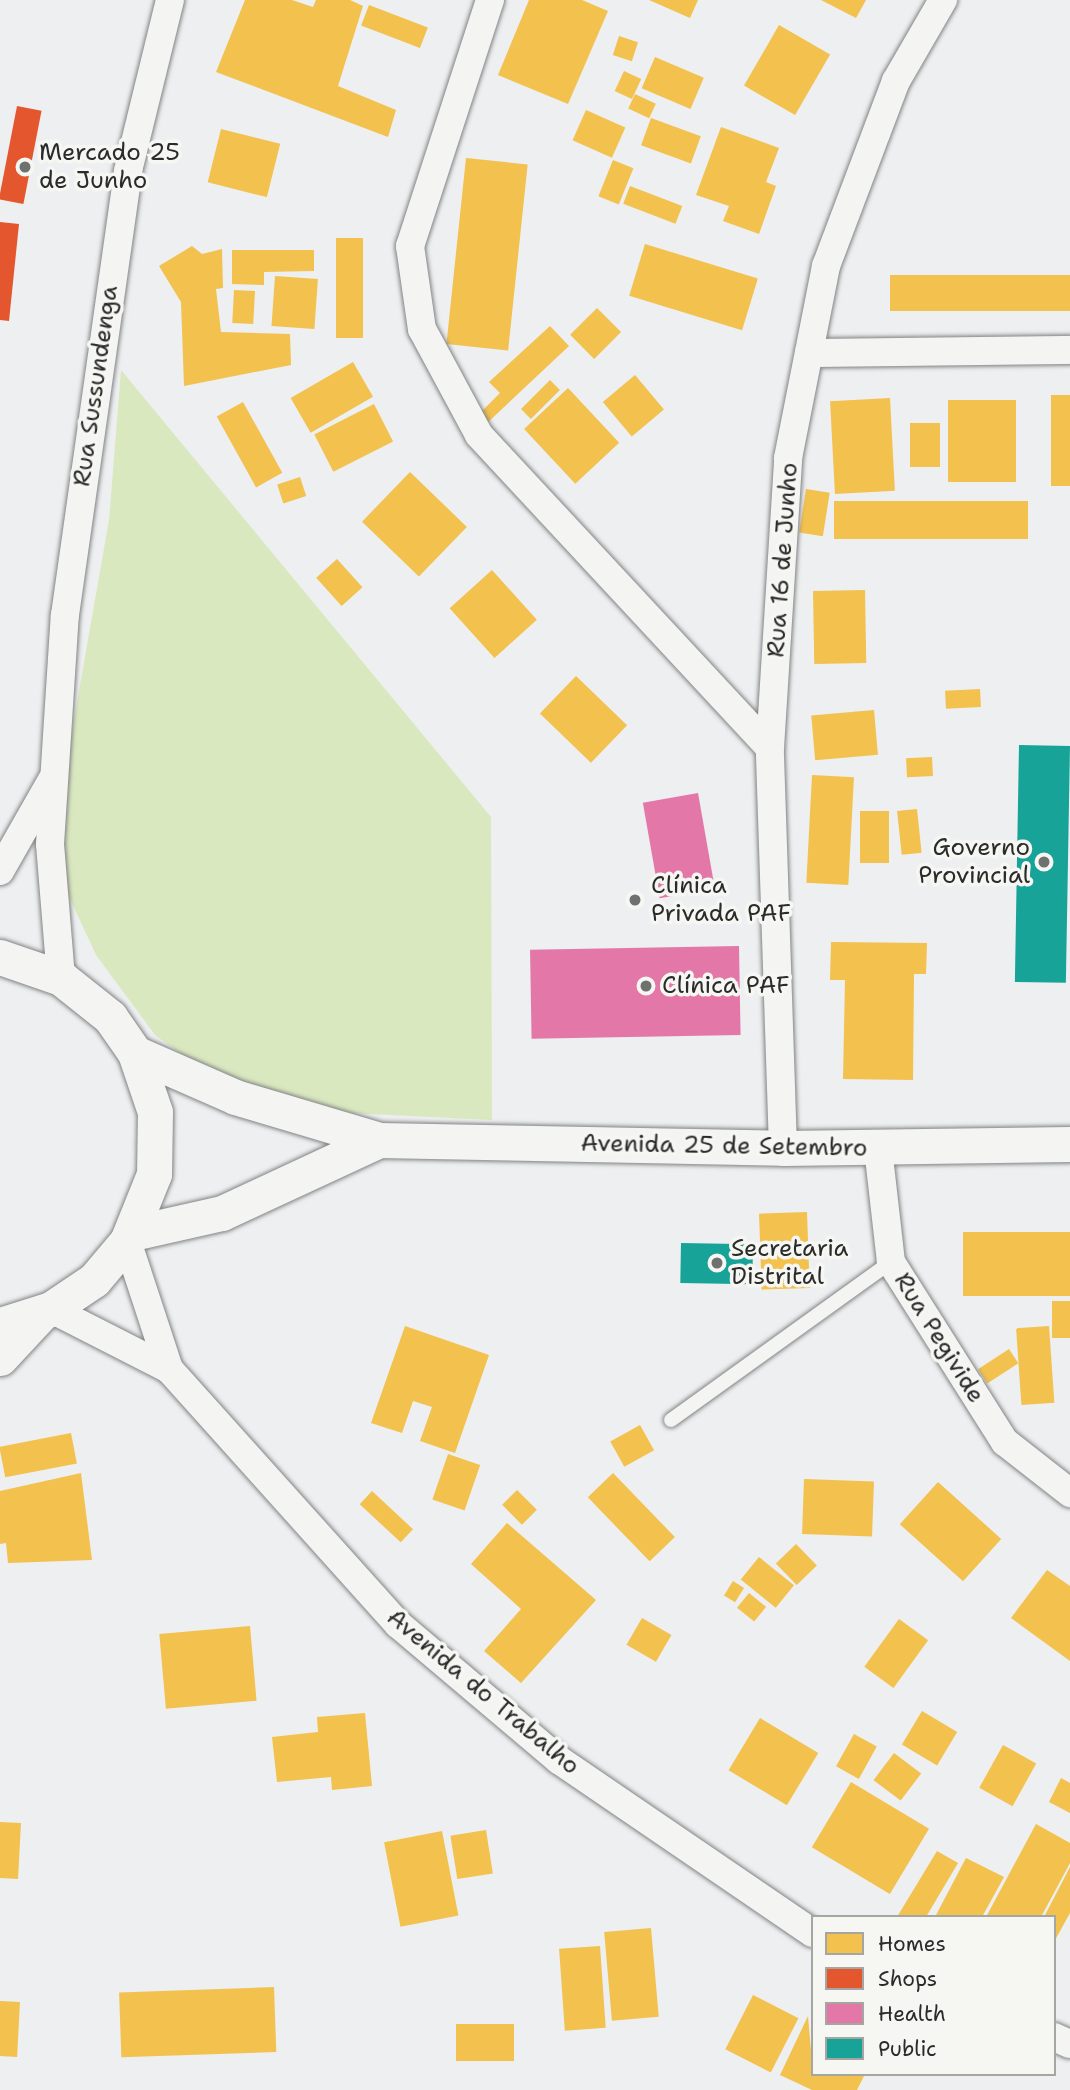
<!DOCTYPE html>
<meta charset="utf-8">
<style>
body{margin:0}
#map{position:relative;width:1070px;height:2090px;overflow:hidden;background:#edeff1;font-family:"Shantell Sans",sans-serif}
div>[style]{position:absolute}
.green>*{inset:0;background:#dae8c0}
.homes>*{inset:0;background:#f2c14e;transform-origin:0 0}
.shops>*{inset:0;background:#e4572e;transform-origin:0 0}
.health>*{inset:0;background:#e377a8;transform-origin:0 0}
.public>*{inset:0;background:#17a398;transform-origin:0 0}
.roads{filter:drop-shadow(0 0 2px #828384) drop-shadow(0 0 2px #828384)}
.service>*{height:14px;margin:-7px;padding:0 7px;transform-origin:7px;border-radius:7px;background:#f4f4f3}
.minor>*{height:28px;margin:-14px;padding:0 14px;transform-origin:14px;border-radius:14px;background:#f4f4f3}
.tertiary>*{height:35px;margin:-17.5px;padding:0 17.5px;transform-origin:17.5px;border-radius:17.5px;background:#f4f4f3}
.dots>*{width:19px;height:19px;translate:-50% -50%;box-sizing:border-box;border:4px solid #f6f6f2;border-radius:50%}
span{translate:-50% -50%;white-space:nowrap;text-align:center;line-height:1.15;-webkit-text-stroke:7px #f6f6f2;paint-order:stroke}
.poi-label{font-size:24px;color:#2b2b2b}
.left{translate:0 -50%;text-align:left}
.right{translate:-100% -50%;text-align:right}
.street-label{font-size:24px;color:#2b2b2b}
.legend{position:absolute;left:811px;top:1915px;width:245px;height:161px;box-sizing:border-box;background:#f6f6f2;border:2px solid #a5a5a2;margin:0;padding:9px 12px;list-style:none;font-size:21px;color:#2b2b2b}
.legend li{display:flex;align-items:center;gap:14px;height:35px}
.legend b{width:35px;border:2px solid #a5a5a2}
</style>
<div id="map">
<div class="green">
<div style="clip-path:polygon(121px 370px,491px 817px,492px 1120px,287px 1110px,211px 1075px,155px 1035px,96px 955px,58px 873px,56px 822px,109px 520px)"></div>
</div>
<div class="homes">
<div style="clip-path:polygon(245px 0,292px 0,313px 7px,316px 0,350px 0,363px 6px,338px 86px,396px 110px,388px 137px,216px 72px)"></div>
<div style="clip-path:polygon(529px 0,582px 0,608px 11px,568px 104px,498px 75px)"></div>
<div style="clip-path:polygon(649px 0,698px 0,690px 18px)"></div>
<div style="clip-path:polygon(821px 0,866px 0,856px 18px)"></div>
<div style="left:369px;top:5px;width:63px;height:22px;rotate:21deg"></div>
<div style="left:779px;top:25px;width:59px;height:70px;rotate:30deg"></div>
<div style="left:619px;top:36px;width:20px;height:20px;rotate:18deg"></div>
<div style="left:655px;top:57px;width:53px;height:34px;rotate:23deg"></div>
<div style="left:624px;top:71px;width:19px;height:22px;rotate:25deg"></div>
<div style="left:635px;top:94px;width:23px;height:16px;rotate:25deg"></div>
<div style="left:586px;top:110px;width:43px;height:33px;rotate:24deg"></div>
<div style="left:651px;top:118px;width:53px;height:29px;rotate:20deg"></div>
<div style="clip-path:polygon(721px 127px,779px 148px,766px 182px,776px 186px,759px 234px,723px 221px,729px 206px,696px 195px)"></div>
<div style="left:221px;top:129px;width:61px;height:55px;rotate:14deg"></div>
<div style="left:466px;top:158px;width:62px;height:187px;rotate:6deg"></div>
<div style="left:613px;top:160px;width:22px;height:39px;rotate:22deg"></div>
<div style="left:630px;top:186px;width:56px;height:19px;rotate:21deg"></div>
<div style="left:336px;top:238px;width:27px;height:100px"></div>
<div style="left:645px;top:244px;width:118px;height:54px;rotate:17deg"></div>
<div style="clip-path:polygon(192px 246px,202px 254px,222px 249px,223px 288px,216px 289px,221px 332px,290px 334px,291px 365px,184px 386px,181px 302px,159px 266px)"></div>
<div style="clip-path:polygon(232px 250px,314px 250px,314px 271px,264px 272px,264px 285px,232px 284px)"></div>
<div style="left:1070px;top:275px;width:36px;height:180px;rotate:90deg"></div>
<div style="left:275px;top:276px;width:43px;height:50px;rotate:4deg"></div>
<div style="left:234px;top:290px;width:21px;height:33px;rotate:3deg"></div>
<div style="left:597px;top:308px;width:34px;height:38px;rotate:45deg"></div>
<div style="clip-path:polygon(550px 326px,569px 346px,485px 425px,477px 416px,500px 393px,489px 382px)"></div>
<div style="left:353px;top:362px;width:40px;height:72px;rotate:60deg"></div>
<div style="left:635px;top:375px;width:45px;height:42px;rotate:50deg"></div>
<div style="left:550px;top:380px;width:14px;height:41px;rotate:45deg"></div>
<div style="left:568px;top:388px;width:75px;height:60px;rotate:47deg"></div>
<div style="left:1051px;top:395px;width:19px;height:91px"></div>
<div style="left:890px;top:398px;width:93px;height:60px;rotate:87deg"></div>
<div style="left:948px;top:400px;width:68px;height:82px"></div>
<div style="left:243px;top:402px;width:81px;height:30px;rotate:61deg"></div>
<div style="left:374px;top:404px;width:42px;height:67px;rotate:63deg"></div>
<div style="left:910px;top:423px;width:30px;height:44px"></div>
<div style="left:410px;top:472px;width:79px;height:69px;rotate:44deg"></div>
<div style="left:300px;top:477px;width:20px;height:24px;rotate:72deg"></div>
<div style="left:806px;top:489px;width:24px;height:44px;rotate:9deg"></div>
<div style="left:1028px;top:501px;width:38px;height:194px;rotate:90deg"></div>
<div style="left:337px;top:559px;width:38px;height:28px;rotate:48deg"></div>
<div style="left:492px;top:570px;width:67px;height:57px;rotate:48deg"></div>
<div style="left:865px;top:590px;width:73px;height:52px;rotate:89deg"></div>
<div style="left:576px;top:676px;width:71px;height:52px;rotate:44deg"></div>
<div style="left:980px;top:689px;width:18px;height:35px;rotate:87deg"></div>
<div style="left:874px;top:710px;width:45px;height:63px;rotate:85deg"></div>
<div style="left:932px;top:757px;width:19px;height:26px;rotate:87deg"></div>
<div style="left:812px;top:775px;width:42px;height:108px;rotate:3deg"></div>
<div style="left:917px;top:809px;width:44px;height:20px;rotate:84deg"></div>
<div style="left:860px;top:811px;width:29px;height:52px"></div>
<div style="clip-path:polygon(831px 942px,927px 943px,926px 974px,914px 974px,913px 1080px,843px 1079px,845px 980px,830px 980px)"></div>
<div style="left:807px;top:1212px;width:76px;height:48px;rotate:88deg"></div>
<div style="left:1070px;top:1232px;width:64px;height:107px;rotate:90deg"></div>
<div style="left:1070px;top:1301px;width:37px;height:18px;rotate:90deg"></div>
<div style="clip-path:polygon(405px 1326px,489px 1355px,455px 1453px,420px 1441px,432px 1407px,413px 1401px,402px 1433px,371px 1423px)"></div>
<div style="left:1049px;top:1326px;width:77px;height:33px;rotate:86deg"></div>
<div style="left:1009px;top:1349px;width:17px;height:37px;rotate:57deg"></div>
<div style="left:640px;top:1425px;width:29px;height:34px;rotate:61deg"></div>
<div style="left:71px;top:1433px;width:31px;height:73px;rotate:79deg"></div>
<div style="left:448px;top:1454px;width:34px;height:48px;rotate:19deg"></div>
<div style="clip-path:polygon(81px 1473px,92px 1560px,8px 1563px,6px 1543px,0 1544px,0 1491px)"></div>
<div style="left:613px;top:1473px;width:89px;height:35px;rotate:46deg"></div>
<div style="left:804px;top:1479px;width:70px;height:55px;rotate:2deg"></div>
<div style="left:938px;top:1482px;width:85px;height:57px;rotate:42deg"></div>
<div style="left:517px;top:1490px;width:28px;height:21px;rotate:45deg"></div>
<div style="left:372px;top:1491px;width:56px;height:18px;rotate:43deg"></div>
<div style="clip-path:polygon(507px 1523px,596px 1600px,521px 1683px,484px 1651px,521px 1609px,471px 1564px)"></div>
<div style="left:796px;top:1544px;width:30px;height:28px;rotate:46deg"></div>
<div style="left:759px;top:1557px;width:45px;height:29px;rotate:39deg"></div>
<div style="clip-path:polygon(1047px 1570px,1070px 1586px,1070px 1661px,1011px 1618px)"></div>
<div style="left:733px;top:1581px;width:13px;height:17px;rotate:32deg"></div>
<div style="left:749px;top:1593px;width:22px;height:19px;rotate:39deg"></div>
<div style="left:642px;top:1618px;width:34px;height:31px;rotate:30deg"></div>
<div style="left:899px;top:1619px;width:36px;height:59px;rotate:36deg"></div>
<div style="left:250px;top:1626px;width:75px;height:91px;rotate:85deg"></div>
<div style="left:922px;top:1711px;width:41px;height:39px;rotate:31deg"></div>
<div style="clip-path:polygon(365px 1713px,372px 1786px,332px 1790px,331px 1777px,277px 1782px,272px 1737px,318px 1732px,317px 1717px)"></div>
<div style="left:760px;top:1718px;width:68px;height:61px;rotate:31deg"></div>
<div style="left:854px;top:1734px;width:26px;height:37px;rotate:29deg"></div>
<div style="left:1003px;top:1745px;width:38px;height:49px;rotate:29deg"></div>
<div style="left:894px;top:1753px;width:34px;height:34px;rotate:37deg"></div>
<div style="clip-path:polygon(1061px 1778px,1070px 1783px,1070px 1813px,1049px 1802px)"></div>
<div style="left:851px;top:1782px;width:91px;height:76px;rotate:31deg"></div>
<div style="left:0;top:1822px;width:21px;height:56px;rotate:3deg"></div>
<div style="clip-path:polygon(1036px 1824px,1070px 1843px,1070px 1863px,1041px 1917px,986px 1917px)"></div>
<div style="left:486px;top:1830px;width:44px;height:36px;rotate:81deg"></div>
<div style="left:442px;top:1831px;width:86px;height:59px;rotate:79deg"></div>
<div style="clip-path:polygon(937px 1851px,958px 1863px,926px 1917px,897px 1917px)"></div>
<div style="clip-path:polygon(966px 1858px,1004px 1877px,982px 1917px,935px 1917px)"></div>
<div style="clip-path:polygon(1070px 1867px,1070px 1913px,1054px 1942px,1054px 1917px,1044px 1917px)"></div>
<div style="left:651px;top:1928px;width:89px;height:47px;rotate:85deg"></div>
<div style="left:600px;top:1946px;width:82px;height:41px;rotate:86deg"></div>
<div style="left:274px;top:1987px;width:65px;height:155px;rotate:88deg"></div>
<div style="left:753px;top:1995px;width:51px;height:61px;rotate:27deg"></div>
<div style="left:0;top:2001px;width:20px;height:55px;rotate:3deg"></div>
<div style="clip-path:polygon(808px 2016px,813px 2074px,865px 2074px,857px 2090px,812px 2090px,780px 2075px)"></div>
<div style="left:456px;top:2024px;width:58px;height:37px"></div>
</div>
<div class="shops">
<div style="left:17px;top:106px;width:25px;height:95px;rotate:11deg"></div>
<div style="clip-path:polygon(0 222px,19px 224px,9px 321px,0 320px)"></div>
</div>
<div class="health">
<div style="left:698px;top:793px;width:97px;height:56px;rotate:80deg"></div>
<div style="left:739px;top:946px;width:89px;height:209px;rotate:89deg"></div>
</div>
<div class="public">
<div style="left:1019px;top:745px;width:51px;height:237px;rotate:1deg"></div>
<div style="left:681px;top:1243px;width:72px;height:40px;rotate:1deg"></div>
</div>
<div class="roads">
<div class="service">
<div style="left:671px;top:1420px;width:271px;rotate:-35.7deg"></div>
</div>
<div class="minor">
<div style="left:490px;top:0;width:259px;rotate:108deg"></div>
<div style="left:410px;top:246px;width:84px;rotate:81.8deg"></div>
<div style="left:422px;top:329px;width:120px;rotate:61.7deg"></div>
<div style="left:479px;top:435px;width:427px;rotate:47.1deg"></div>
<div style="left:809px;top:353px;width:261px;rotate:-0.7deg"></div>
<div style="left:0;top:871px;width:105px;rotate:-60.3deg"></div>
<div style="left:61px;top:978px;width:134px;rotate:-94.7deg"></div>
<div style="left:50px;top:844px;width:229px;rotate:-86.3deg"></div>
<div style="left:65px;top:615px;width:448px;rotate:-81.9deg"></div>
<div style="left:128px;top:171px;width:176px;rotate:-76.2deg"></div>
<div style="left:783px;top:1148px;width:400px;rotate:-91.9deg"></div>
<div style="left:770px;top:748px;width:291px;rotate:-86.4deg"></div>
<div style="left:788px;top:458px;width:196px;rotate:-78.8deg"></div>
<div style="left:826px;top:266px;width:198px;rotate:-69.3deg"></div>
<div style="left:896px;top:81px;width:94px;rotate:-59.9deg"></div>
<div style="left:878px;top:1148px;width:115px;rotate:83.5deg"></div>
<div style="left:891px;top:1262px;width:213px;rotate:57.7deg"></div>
<div style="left:1005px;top:1442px;width:83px;rotate:38.1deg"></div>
<div style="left:127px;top:1241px;width:135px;rotate:71.8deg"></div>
<div style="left:169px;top:1369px;width:343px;rotate:48.1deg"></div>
<div style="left:398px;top:1624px;width:211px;rotate:40.2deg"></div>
<div style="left:559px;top:1760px;width:307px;rotate:34.3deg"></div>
<div style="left:51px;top:1309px;width:132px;rotate:27deg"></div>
<div style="left:1054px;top:2037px;width:17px;rotate:24deg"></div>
</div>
<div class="tertiary">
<div style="left:0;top:957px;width:65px;rotate:19deg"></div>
<div style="left:61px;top:978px;width:63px;rotate:38.5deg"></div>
<div style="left:110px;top:1017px;width:44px;rotate:55.2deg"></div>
<div style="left:135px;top:1053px;width:62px;rotate:71.3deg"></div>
<div style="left:155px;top:1112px;width:62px;rotate:90.9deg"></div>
<div style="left:154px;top:1174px;width:72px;rotate:111.9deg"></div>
<div style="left:127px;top:1241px;width:51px;rotate:130.2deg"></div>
<div style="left:94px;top:1280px;width:52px;rotate:146deg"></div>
<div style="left:51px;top:1309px;width:53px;rotate:162.6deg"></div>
<div style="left:135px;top:1053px;width:109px;rotate:23.7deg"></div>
<div style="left:235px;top:1097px;width:150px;rotate:16.6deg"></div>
<div style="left:379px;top:1140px;width:404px;rotate:1.1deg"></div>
<div style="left:783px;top:1148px;width:287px;rotate:-0.8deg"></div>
<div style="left:133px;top:1233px;width:91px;rotate:-12.7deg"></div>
<div style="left:222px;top:1213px;width:173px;rotate:-24.9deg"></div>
<div style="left:0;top:1358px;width:62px;rotate:-47deg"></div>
</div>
</div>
<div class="dots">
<div style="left:25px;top:167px;background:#6f7070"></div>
<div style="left:1044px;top:862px;background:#6f7070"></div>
<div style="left:635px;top:900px;background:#6f7070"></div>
<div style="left:646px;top:986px;background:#6f7070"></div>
<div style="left:717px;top:1263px;background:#6f7070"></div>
</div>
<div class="poi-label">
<span class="left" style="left:39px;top:167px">Mercado 25<br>de Junho</span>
<span class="right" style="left:1030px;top:862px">Governo<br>Provincial</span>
<span class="left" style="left:651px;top:900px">Clínica<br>Privada PAF</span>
<span class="left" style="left:662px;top:986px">Clínica PAF</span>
<span class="left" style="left:731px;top:1263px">Secretaria<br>Distrital</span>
</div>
<div class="street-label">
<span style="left:96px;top:386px;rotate:-82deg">Rua Sussundenga</span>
<span style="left:783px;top:560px;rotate:-86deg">Rua 16 de Junho</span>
<span style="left:724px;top:1146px;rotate:1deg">Avenida 25 de Setembro</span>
<span style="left:939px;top:1338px;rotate:58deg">Rua Pegivide</span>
<span style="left:483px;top:1692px;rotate:40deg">Avenida do Trabalho</span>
</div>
<ul class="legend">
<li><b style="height:19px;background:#f2c14e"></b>Homes</li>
<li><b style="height:19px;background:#e4572e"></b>Shops</li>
<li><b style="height:19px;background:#e377a8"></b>Health</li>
<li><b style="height:19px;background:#17a398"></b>Public</li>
</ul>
</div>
